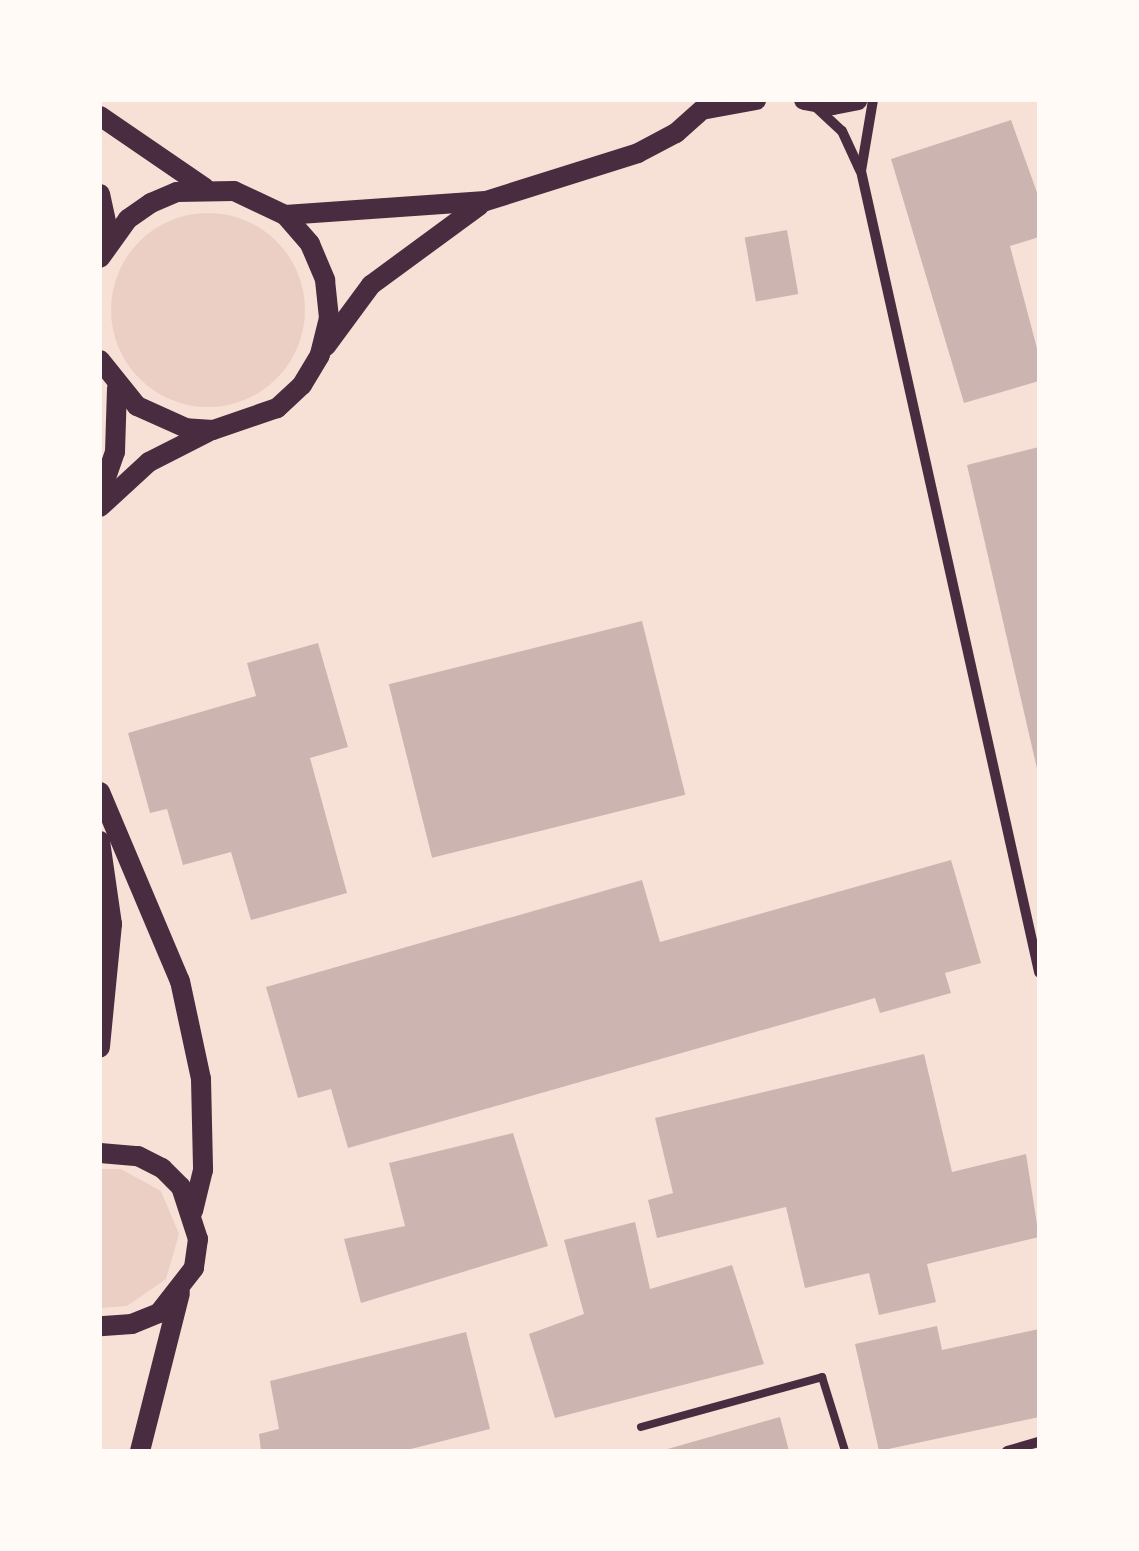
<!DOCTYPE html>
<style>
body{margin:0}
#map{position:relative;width:1139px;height:1551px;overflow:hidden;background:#f7e1d7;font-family:"IBM Plex Sans",sans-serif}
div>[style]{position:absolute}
.green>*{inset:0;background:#ebcfc5}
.round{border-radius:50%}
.building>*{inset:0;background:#ccb4b1;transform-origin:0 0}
.service>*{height:8px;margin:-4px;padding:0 4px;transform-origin:4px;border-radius:4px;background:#4a2c40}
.minor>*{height:10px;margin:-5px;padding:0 5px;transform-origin:5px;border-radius:5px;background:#4a2c40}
.secondary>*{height:20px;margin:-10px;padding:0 10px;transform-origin:10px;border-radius:10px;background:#4a2c40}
span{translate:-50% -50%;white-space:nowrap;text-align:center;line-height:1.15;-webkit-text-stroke:10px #fffaf5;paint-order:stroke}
.frame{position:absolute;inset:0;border:102px solid #fffaf5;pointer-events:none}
</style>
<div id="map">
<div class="green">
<div class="round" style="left:111px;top:213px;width:194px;height:194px"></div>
<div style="clip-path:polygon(100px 1169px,121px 1169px,161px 1191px,179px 1234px,166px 1279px,127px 1306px,100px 1308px)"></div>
</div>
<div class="building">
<div style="clip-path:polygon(1011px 120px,1039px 198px,1039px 237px,1010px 246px,1039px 356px,1039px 381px,964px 403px,891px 159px)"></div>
<div style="left:787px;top:230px;width:65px;height:43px;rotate:80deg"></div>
<div style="clip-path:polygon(1039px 447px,1039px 773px,1038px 773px,967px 465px)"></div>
<div style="left:642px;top:621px;width:179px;height:261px;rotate:76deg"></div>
<div style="clip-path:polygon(318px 643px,348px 747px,310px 758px,347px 893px,251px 920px,231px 852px,183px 865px,167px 809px,150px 813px,128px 733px,256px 696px,247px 663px)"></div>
<div style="clip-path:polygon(951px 860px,981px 963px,945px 973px,951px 993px,880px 1013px,875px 998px,348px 1148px,331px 1089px,298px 1098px,266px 987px,642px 880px,660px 942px)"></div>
<div style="clip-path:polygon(924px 1054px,952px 1172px,1026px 1154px,1039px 1237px,927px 1264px,936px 1302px,879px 1315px,869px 1273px,805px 1288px,786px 1207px,657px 1238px,648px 1200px,673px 1193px,655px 1118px)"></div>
<div style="clip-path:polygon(513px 1133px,548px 1246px,361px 1303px,344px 1239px,405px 1226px,389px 1163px)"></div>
<div style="clip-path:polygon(635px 1222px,650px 1289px,732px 1265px,764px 1364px,555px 1418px,529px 1334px,584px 1314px,564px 1240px)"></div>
<div style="clip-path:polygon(937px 1326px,942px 1350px,1039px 1329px,1039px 1417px,879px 1451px,855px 1344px)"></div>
<div style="clip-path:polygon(466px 1332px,490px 1429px,403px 1451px,261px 1451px,259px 1434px,279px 1429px,270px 1381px)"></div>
<div style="clip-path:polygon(780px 1417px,789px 1451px,665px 1451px,664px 1450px)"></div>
</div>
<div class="service">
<div style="left:641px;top:1427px;width:188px;rotate:-15.4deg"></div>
<div style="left:822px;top:1377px;width:77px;rotate:72.7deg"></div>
</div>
<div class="minor">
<div style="left:873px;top:100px;width:72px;rotate:99.6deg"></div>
<div style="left:861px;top:171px;width:821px;rotate:77.47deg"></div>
<div style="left:816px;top:107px;width:35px;rotate:43deg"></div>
<div style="left:842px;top:131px;width:43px;rotate:65.2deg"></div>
<div style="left:1007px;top:1451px;width:33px;rotate:-16deg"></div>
</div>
<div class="secondary">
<div style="left:804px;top:100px;width:29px;rotate:10deg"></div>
<div style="left:833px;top:105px;width:25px;rotate:-11deg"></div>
<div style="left:707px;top:109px;width:50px;rotate:-10.4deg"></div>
<div style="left:100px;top:116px;width:127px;rotate:34.4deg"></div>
<div style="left:100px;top:194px;width:47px;rotate:77.7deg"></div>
<div style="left:285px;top:215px;width:201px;rotate:-4deg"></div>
<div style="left:486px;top:201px;width:159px;rotate:-17.5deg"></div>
<div style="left:638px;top:153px;width:43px;rotate:-27.8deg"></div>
<div style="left:676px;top:133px;width:50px;rotate:-41.7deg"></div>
<div style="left:100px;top:258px;width:48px;rotate:-54.3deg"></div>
<div style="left:128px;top:219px;width:28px;rotate:-35deg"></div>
<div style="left:151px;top:203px;width:28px;rotate:-23deg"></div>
<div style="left:177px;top:192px;width:57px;rotate:-1deg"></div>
<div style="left:234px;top:191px;width:56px;rotate:25.2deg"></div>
<div style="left:285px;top:215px;width:38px;rotate:49deg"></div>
<div style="left:310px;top:244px;width:39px;rotate:67deg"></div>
<div style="left:325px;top:280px;width:38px;rotate:84deg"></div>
<div style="left:329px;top:318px;width:38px;rotate:104deg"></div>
<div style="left:320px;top:355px;width:35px;rotate:121deg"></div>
<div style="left:302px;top:385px;width:34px;rotate:137deg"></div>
<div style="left:277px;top:408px;width:68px;rotate:161deg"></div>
<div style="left:213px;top:430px;width:27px;rotate:-176deg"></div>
<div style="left:186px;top:428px;width:54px;rotate:-155.8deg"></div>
<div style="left:137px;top:406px;width:59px;rotate:-128.8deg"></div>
<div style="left:326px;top:346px;width:76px;rotate:-53.6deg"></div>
<div style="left:371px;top:285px;width:135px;rotate:-36.3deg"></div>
<div style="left:100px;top:495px;width:46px;rotate:-70.8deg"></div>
<div style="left:115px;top:452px;width:64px;rotate:-88.2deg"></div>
<div style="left:100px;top:507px;width:67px;rotate:-42.6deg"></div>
<div style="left:149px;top:462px;width:66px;rotate:-27deg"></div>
<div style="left:100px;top:792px;width:205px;rotate:67.1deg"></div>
<div style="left:180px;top:981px;width:100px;rotate:77.9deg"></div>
<div style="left:201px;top:1079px;width:91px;rotate:88.7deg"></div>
<div style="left:203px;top:1170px;width:42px;rotate:103.7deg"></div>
<div style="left:100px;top:841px;width:84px;rotate:81.8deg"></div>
<div style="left:112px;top:924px;width:124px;rotate:95.6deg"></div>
<div style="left:100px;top:1153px;width:38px;rotate:5deg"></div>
<div style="left:138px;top:1156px;width:27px;rotate:27deg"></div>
<div style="left:162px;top:1168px;width:27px;rotate:45deg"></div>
<div style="left:181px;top:1187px;width:55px;rotate:71.9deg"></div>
<div style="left:198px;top:1239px;width:29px;rotate:98deg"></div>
<div style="left:194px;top:1268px;width:57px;rotate:127.9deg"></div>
<div style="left:159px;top:1313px;width:29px;rotate:158deg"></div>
<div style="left:132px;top:1324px;width:32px;rotate:176deg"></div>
<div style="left:140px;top:1451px;width:163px;rotate:-75.8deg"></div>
</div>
<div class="frame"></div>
</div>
